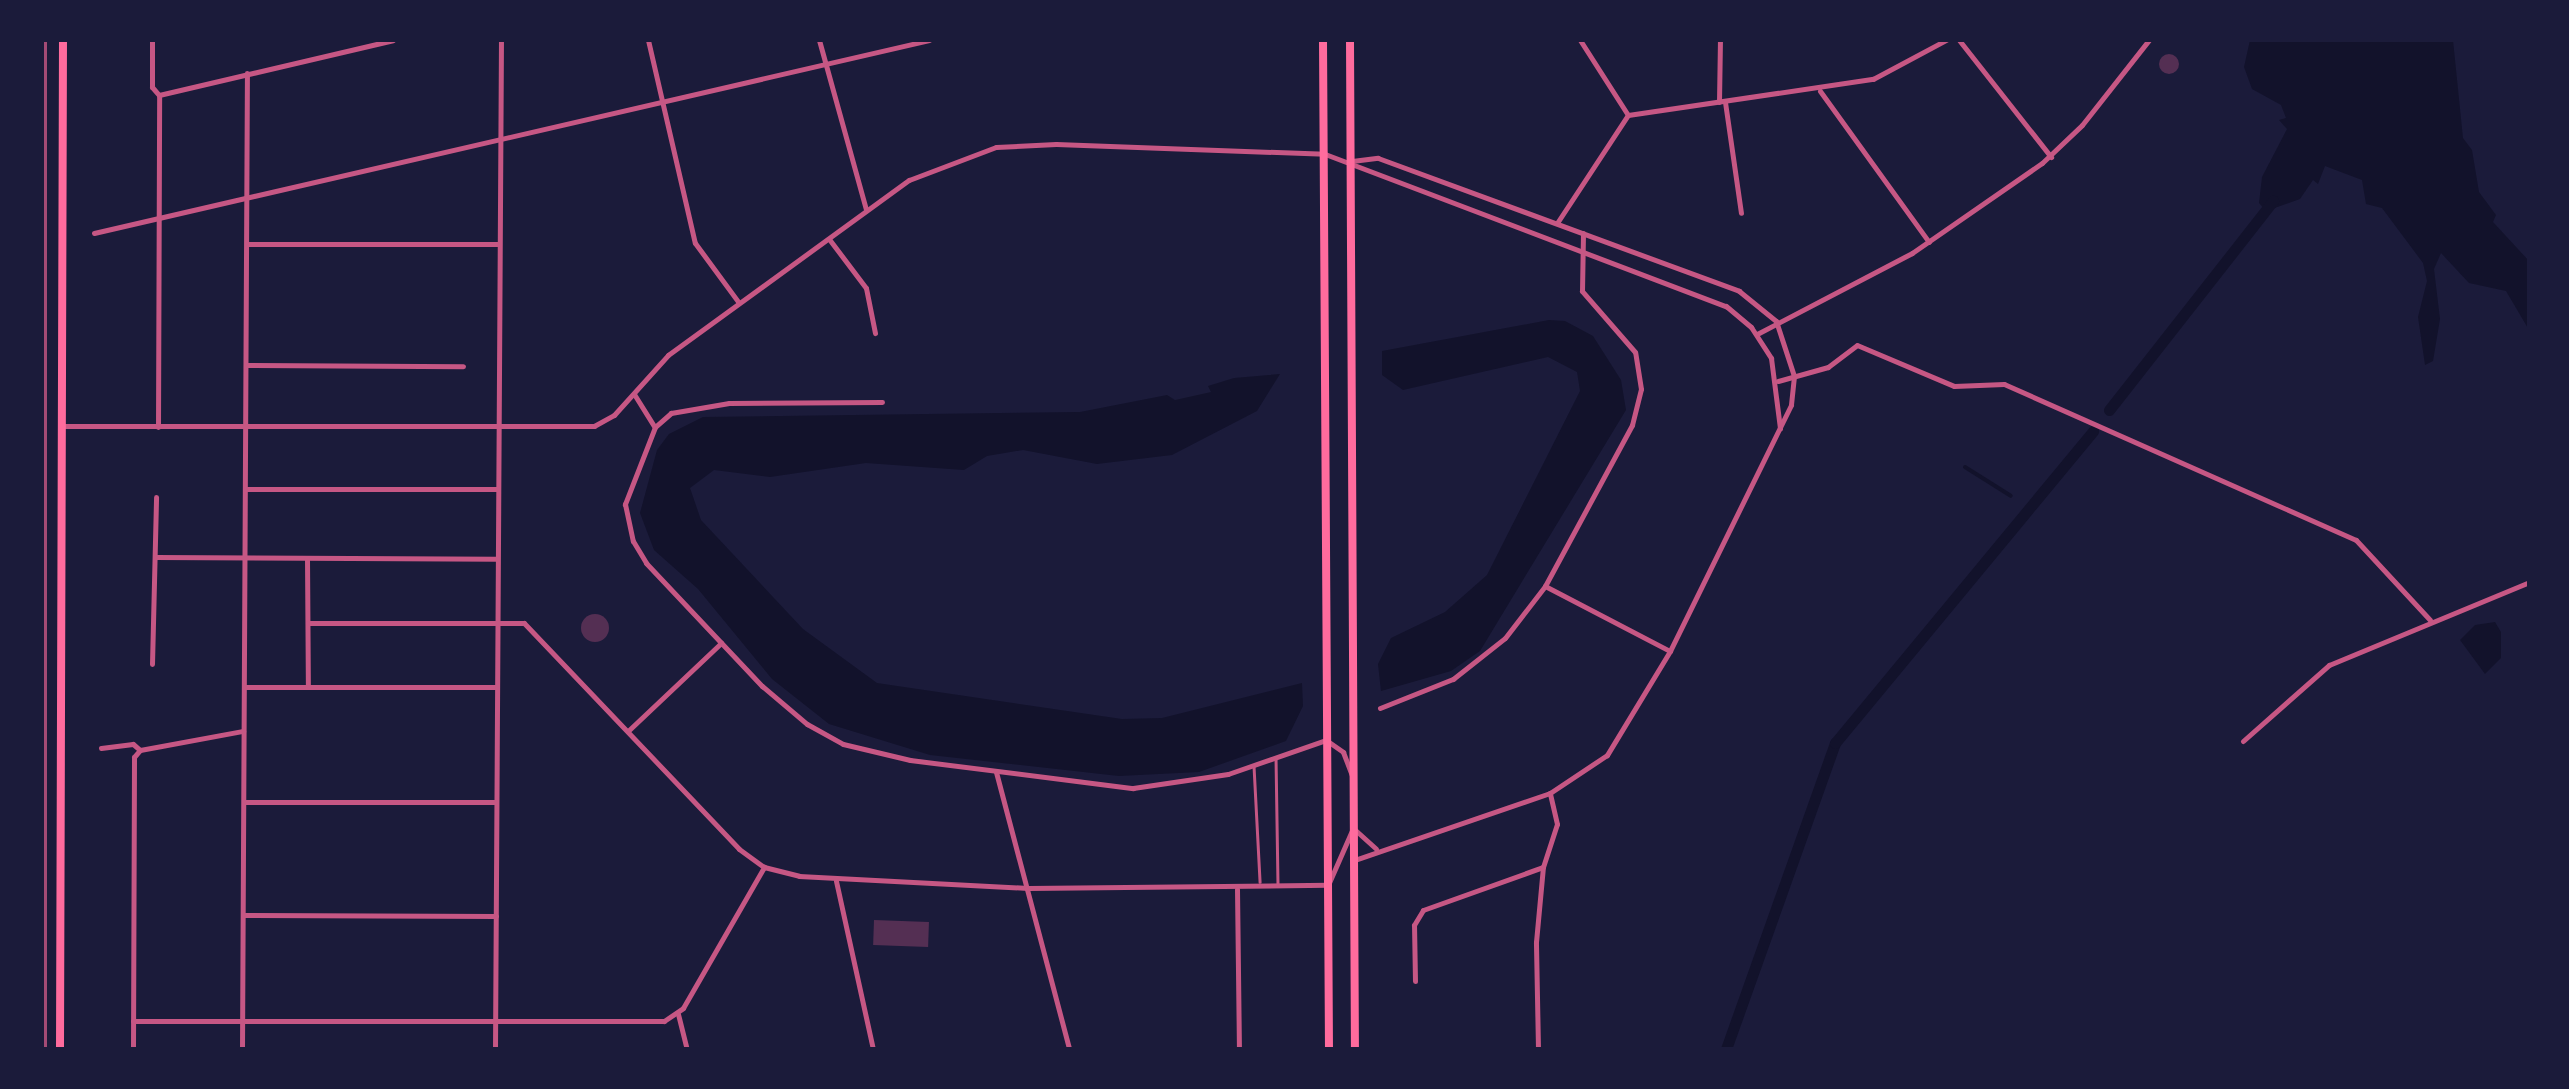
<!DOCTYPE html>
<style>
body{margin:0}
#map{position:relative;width:2569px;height:1089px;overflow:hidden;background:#1b1b3a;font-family:Signika,sans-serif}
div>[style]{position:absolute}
.water>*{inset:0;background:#12122b}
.stream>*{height:4px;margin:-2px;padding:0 2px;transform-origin:2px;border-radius:2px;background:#12122b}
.canal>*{height:11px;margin:-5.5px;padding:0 5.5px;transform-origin:5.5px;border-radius:5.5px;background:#12122b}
.building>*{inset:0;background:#542f53;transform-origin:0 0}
.round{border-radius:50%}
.service>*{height:2.5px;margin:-1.25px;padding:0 1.25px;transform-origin:1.25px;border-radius:1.25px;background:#c65784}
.minor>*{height:5px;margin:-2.5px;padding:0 2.5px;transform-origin:2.5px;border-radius:2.5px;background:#c65784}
.secondary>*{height:8px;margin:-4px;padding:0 4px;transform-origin:4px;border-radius:4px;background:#ff6b9d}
.tram>*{height:2.5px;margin:-1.25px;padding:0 1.25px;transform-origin:1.25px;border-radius:1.25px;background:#a44b75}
span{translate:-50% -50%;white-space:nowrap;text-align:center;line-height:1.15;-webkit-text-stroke:8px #1b1b3a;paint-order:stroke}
.frame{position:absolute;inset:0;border:42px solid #1b1b3a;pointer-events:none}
</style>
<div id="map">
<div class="water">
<div style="clip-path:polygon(2250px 40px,2453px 40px,2463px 138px,2472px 150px,2479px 192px,2496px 215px,2493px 222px,2529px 261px,2529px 330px,2506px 291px,2469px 283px,2441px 253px,2434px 269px,2440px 319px,2433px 361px,2425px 365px,2418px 317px,2427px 281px,2423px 263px,2382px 208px,2366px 204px,2362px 180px,2325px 166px,2318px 184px,2313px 180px,2300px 199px,2266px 211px,2259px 203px,2262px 177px,2287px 129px,2279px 120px,2286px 118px,2281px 105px,2252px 89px,2244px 67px)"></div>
<div style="clip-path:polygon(1549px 320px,1565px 321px,1593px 336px,1621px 380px,1626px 410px,1480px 651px,1451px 671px,1381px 691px,1378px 664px,1391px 638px,1445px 612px,1487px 575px,1580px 391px,1577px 372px,1548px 357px,1403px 390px,1382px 375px,1382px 351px)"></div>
<div style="clip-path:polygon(1280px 374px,1257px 411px,1172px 455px,1097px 464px,1023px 450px,987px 456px,964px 470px,866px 463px,770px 477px,714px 470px,690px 488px,701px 520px,803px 629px,877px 683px,1122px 719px,1162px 718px,1302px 683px,1303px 706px,1286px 741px,1199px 772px,1119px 776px,930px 755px,829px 724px,772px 679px,698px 589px,654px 550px,640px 513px,657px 450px,669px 434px,703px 417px,1080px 412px,1167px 395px,1175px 400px,1211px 392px,1208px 386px,1234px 378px)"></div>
<div style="clip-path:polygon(2495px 622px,2501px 632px,2501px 658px,2485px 674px,2460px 640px,2475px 625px)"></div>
</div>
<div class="stream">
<div style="left:1965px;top:467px;width:54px;rotate:32.2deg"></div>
</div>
<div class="canal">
<div style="left:2109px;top:410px;width:266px;rotate:-51.9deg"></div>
<div style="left:1726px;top:1049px;width:325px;rotate:-70.4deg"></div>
<div style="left:1835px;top:743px;width:405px;rotate:-50.4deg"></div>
</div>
<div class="building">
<div class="round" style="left:2159px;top:54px;width:20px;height:20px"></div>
<div class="round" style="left:581px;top:614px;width:28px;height:28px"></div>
<div style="left:874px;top:920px;width:55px;height:25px;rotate:2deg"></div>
</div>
<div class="service">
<div style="left:1276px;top:757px;width:127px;rotate:89.1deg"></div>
<div style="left:1254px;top:766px;width:116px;rotate:87deg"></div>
</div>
<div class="minor">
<div style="left:152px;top:40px;width:47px;rotate:90deg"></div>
<div style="left:152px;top:87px;width:11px;rotate:49deg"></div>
<div style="left:648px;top:40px;width:208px;rotate:77deg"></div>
<div style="left:695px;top:243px;width:74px;rotate:53.7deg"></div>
<div style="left:819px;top:40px;width:176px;rotate:74.5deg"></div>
<div style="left:1580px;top:40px;width:89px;rotate:57.4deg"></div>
<div style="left:1628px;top:115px;width:248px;rotate:-8.4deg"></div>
<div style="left:1873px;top:79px;width:83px;rotate:-28.1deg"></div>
<div style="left:1959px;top:40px;width:149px;rotate:51.8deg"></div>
<div style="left:1820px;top:91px;width:186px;rotate:54.2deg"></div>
<div style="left:1719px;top:102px;width:62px;rotate:-89.1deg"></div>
<div style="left:1725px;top:102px;width:112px;rotate:81.8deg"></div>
<div style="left:1352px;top:161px;width:26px;rotate:-7deg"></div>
<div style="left:1378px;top:158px;width:385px;rotate:20.2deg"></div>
<div style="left:1739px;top:291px;width:48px;rotate:39deg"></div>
<div style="left:1776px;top:321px;width:58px;rotate:71.9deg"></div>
<div style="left:1794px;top:376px;width:29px;rotate:96deg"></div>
<div style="left:1791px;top:405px;width:274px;rotate:116.2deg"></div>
<div style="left:1670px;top:651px;width:122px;rotate:121.2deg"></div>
<div style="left:1607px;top:755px;width:69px;rotate:146.3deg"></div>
<div style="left:1550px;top:793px;width:207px;rotate:161.1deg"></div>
<div style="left:1557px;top:223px;width:129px;rotate:-56.7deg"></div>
<div style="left:94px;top:233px;width:857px;rotate:-13.01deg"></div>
<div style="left:829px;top:239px;width:61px;rotate:52.9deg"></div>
<div style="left:866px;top:288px;width:46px;rotate:78.7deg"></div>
<div style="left:247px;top:244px;width:251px"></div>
<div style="left:1757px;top:334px;width:175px;rotate:-27.6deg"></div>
<div style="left:1912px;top:253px;width:158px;rotate:-34.7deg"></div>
<div style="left:2042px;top:163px;width:55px;rotate:-43.5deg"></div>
<div style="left:2082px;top:125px;width:108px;rotate:-51.8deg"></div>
<div style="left:246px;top:365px;width:217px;rotate:0.3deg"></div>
<div style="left:1778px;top:381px;width:52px;rotate:-15.6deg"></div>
<div style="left:1828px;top:367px;width:36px;rotate:-37deg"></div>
<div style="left:1857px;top:345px;width:105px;rotate:22.9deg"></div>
<div style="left:1954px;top:386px;width:50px;rotate:-2.3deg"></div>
<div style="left:2004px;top:384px;width:385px;rotate:23.9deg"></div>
<div style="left:2356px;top:540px;width:109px;rotate:47.2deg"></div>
<div style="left:634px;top:394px;width:39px;rotate:58deg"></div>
<div style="left:882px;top:402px;width:153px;rotate:179.6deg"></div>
<div style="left:729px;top:403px;width:59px;rotate:170.2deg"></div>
<div style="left:671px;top:413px;width:21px;rotate:139deg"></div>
<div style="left:655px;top:427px;width:83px;rotate:111.3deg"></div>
<div style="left:625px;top:504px;width:38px;rotate:78deg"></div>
<div style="left:633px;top:541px;width:26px;rotate:59deg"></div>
<div style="left:646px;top:563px;width:169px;rotate:46.7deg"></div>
<div style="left:762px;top:686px;width:59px;rotate:40.2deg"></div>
<div style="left:807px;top:724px;width:41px;rotate:29.1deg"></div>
<div style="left:843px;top:744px;width:69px;rotate:13.4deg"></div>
<div style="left:910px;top:760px;width:225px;rotate:7.2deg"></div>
<div style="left:1133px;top:788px;width:96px;rotate:-8.4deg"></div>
<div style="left:1228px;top:774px;width:104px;rotate:-19.1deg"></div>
<div style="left:1326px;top:740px;width:21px;rotate:35deg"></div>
<div style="left:1343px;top:752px;width:26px;rotate:69deg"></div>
<div style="left:61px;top:426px;width:533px"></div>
<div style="left:594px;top:426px;width:23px;rotate:-29deg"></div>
<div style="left:614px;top:415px;width:81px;rotate:-48deg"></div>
<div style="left:668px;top:355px;width:298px;rotate:-36deg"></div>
<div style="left:909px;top:180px;width:93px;rotate:-20.8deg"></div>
<div style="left:996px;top:147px;width:60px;rotate:-2.9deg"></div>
<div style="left:1056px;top:144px;width:269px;rotate:2.1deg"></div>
<div style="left:1325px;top:154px;width:429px;rotate:20.8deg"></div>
<div style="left:1726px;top:306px;width:33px;rotate:40deg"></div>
<div style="left:1751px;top:327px;width:37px;rotate:57deg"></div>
<div style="left:1771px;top:358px;width:71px;rotate:82.7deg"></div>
<div style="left:158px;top:427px;width:332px;rotate:-89.8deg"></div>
<div style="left:159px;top:95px;width:240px;rotate:-13.2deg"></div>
<div style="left:245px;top:489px;width:251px"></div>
<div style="left:155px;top:557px;width:341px;rotate:0.3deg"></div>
<div style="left:307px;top:558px;width:129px;rotate:89.6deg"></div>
<div style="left:1545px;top:586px;width:141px;rotate:27.5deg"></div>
<div style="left:308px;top:623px;width:216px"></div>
<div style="left:524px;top:623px;width:312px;rotate:46.4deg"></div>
<div style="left:739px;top:849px;width:31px;rotate:36deg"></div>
<div style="left:764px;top:867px;width:36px;rotate:14deg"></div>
<div style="left:799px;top:876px;width:229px;rotate:3deg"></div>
<div style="left:1028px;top:888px;width:300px;rotate:-0.6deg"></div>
<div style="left:1328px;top:885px;width:62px;rotate:-66.3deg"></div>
<div style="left:1353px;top:828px;width:31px;rotate:42deg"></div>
<div style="left:152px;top:664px;width:167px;rotate:-88.6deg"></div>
<div style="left:245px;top:687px;width:252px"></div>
<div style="left:1380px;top:708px;width:79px;rotate:-21.7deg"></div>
<div style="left:1453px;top:679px;width:66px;rotate:-38.3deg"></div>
<div style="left:1505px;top:638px;width:66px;rotate:-52.4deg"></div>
<div style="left:1545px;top:586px;width:183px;rotate:-61.6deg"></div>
<div style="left:1632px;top:425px;width:37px;rotate:-76deg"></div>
<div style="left:1641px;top:389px;width:37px;rotate:-99deg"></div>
<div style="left:1635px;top:352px;width:81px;rotate:-131deg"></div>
<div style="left:1582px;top:291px;width:58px;rotate:-89deg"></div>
<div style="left:629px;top:730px;width:127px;rotate:-43.4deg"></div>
<div style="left:2243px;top:741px;width:115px;rotate:-41.5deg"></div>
<div style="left:2329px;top:665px;width:217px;rotate:-22.5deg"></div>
<div style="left:101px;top:748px;width:32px;rotate:-7deg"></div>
<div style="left:133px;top:744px;width:9px;rotate:41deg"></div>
<div style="left:996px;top:772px;width:286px;rotate:75.2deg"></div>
<div style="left:244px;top:802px;width:251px"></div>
<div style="left:836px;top:881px;width:172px;rotate:77.6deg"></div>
<div style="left:1237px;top:889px;width:160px;rotate:89.3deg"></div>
<div style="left:244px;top:915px;width:252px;rotate:0.2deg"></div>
<div style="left:1415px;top:981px;width:56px;rotate:-91deg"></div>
<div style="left:1414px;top:925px;width:17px;rotate:-59deg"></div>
<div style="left:1423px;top:910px;width:127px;rotate:-19.7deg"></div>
<div style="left:678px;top:1014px;width:36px;rotate:76deg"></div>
<div style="left:133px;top:1021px;width:531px"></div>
<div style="left:664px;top:1021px;width:23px;rotate:-34deg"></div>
<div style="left:683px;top:1008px;width:163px;rotate:-60.1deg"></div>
<div style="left:133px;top:1049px;width:292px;rotate:-89.8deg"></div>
<div style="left:134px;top:757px;width:9px;rotate:-49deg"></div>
<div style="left:140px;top:750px;width:105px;rotate:-10.5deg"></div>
<div style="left:242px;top:1049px;width:976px;rotate:-89.71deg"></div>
<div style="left:495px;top:1049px;width:1009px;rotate:-89.66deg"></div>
<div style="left:1538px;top:1049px;width:107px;rotate:-91.1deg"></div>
<div style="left:1536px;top:942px;width:75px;rotate:-84.7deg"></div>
<div style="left:1543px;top:867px;width:45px;rotate:-72deg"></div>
<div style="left:1557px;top:824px;width:32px;rotate:-103deg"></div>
</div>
<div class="secondary">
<div style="left:1323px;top:40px;width:1009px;rotate:89.66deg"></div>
<div style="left:1350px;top:40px;width:1009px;rotate:89.72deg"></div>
<div style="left:60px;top:1049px;width:1009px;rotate:-89.83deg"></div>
</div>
<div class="tram">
<div style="left:45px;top:1049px;width:1009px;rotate:-90deg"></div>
</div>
<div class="frame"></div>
</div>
